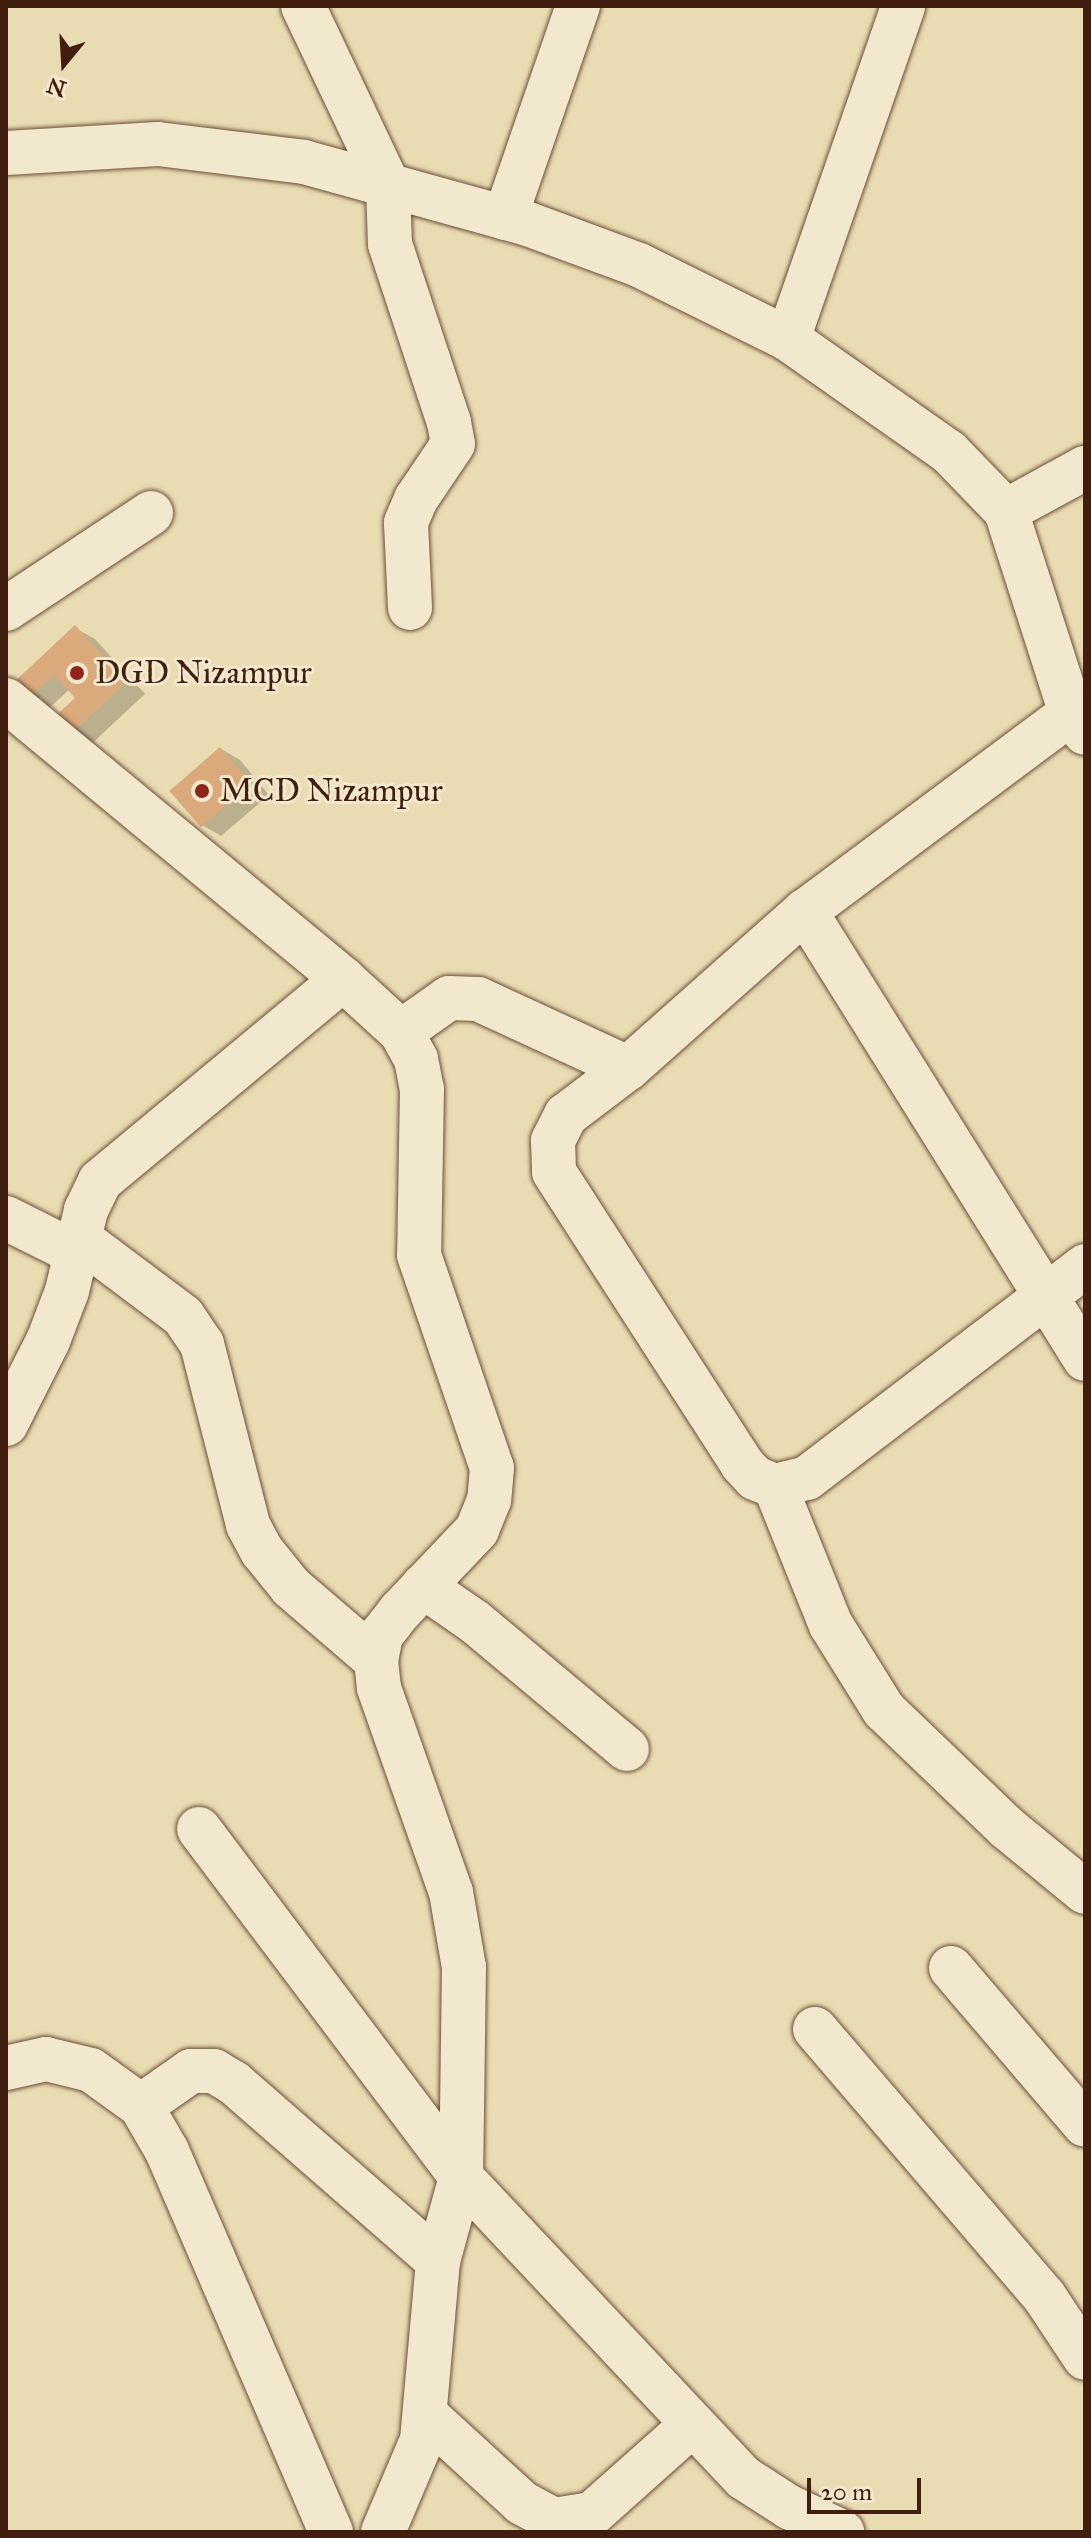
<!DOCTYPE html>
<style>
body{margin:0}
#map{position:relative;width:1091px;height:2538px;overflow:hidden;background:#eadcb2;font-family:"IM FELL Great Primer",serif}
div>[style]{position:absolute}
.shadow>*{inset:0;background:#0003}
.building>*{inset:0;background:#daa97c;transform-origin:0 0}
.roads{filter:drop-shadow(0 0 2px #6c4e39) drop-shadow(0 0 2px #6c4e39)}
.minor>*{height:44px;margin:-22px;padding:0 22px;transform-origin:22px;border-radius:22px;background:#f1e8cd}
.dots>*{width:22px;height:22px;translate:-50% -50%;box-sizing:border-box;border:4px solid #f1e8cd;border-radius:50%}
span{translate:-50% -50%;white-space:nowrap;text-align:center;line-height:1.15;-webkit-text-stroke:6px #f1e8cd;paint-order:stroke}
.poi-label{font-size:32px;color:#421e11}
.left{translate:0 -50%;text-align:left}
.frame{position:absolute;inset:0;border:8px solid #421e11;pointer-events:none}
.north{position:absolute;left:24px;top:24px;width:80px;height:80px;-webkit-text-stroke:6px #f1e8cd;paint-order:stroke;rotate:198deg;font-size:22px;font-weight:700;line-height:32px;text-align:center;color:#421e11}
.north::after{content:'';display:block;margin:auto;width:28px;height:36px;background:#421e11;clip-path:polygon(50% 0,100% 100%,50% 72%,0 100%)}
.scale{position:absolute;left:807px;top:2478px;width:114px;height:36px;box-sizing:border-box;border:4px solid #421e11;border-top:0;padding-left:10px;font-size:24px;line-height:28px;white-space:nowrap;color:#421e11;-webkit-text-stroke:6px #f1e8cd;paint-order:stroke}
</style>
<div id="map">
<div class="shadow">
<div style="clip-path:polygon(75px 628px,95px 639px,145px 694px,86px 749px,67px 738px,78px 698px,70px 689px,48px 709px,29px 698px)"></div>
<div style="clip-path:polygon(221px 749px,240px 760px,269px 795px,221px 836px,202px 825px)"></div>
</div>
<div class="building">
<div style="clip-path:polygon(75px 625px,127px 682px,65px 739px,49px 722px,75px 698px,54px 675px,27px 700px,12px 684px)"></div>
<div style="left:220px;top:747px;width:48px;height:67px;rotate:49deg"></div>
</div>
<div class="roads">
<div class="minor">
<div style="left:303px;top:6px;width:198px;rotate:64.6deg"></div>
<div style="left:388px;top:185px;width:59px;rotate:88.1deg"></div>
<div style="left:390px;top:244px;width:188px;rotate:71.7deg"></div>
<div style="left:449px;top:422px;width:22px;rotate:80deg"></div>
<div style="left:453px;top:444px;width:66px;rotate:123.9deg"></div>
<div style="left:416px;top:499px;width:26px;rotate:113deg"></div>
<div style="left:406px;top:523px;width:85px;rotate:87.3deg"></div>
<div style="left:6px;top:153px;width:152px;rotate:-3.4deg"></div>
<div style="left:158px;top:144px;width:147px;rotate:7deg"></div>
<div style="left:304px;top:162px;width:232px;rotate:15.5deg"></div>
<div style="left:528px;top:224px;width:118px;rotate:20.3deg"></div>
<div style="left:639px;top:265px;width:166px;rotate:26.4deg"></div>
<div style="left:788px;top:339px;width:197px;rotate:35.1deg"></div>
<div style="left:949px;top:452px;width:82px;rotate:46deg"></div>
<div style="left:1006px;top:511px;width:212px;rotate:72.2deg"></div>
<div style="left:1071px;top:713px;width:24px;rotate:55deg"></div>
<div style="left:505px;top:218px;width:224px;rotate:-71deg"></div>
<div style="left:788px;top:339px;width:352px;rotate:-70.9deg"></div>
<div style="left:1006px;top:511px;width:90px;rotate:-28.6deg"></div>
<div style="left:6px;top:609px;width:174px;rotate:-33.5deg"></div>
<div style="left:6px;top:700px;width:438px;rotate:39.6deg"></div>
<div style="left:343px;top:979px;width:79px;rotate:42.4deg"></div>
<div style="left:401px;top:1032px;width:31px;rotate:61deg"></div>
<div style="left:416px;top:1059px;width:31px;rotate:79deg"></div>
<div style="left:422px;top:1089px;width:166px;rotate:91deg"></div>
<div style="left:419px;top:1255px;width:225px;rotate:71.1deg"></div>
<div style="left:492px;top:1468px;width:32px;rotate:95deg"></div>
<div style="left:489px;top:1500px;width:32px;rotate:112deg"></div>
<div style="left:477px;top:1530px;width:112px;rotate:133.5deg"></div>
<div style="left:400px;top:1611px;width:31px;rotate:128deg"></div>
<div style="left:381px;top:1635px;width:25px;rotate:101deg"></div>
<div style="left:376px;top:1660px;width:28px;rotate:84deg"></div>
<div style="left:379px;top:1688px;width:216px;rotate:70.6deg"></div>
<div style="left:451px;top:1892px;width:76px;rotate:80.2deg"></div>
<div style="left:464px;top:1967px;width:210px;rotate:90.8deg"></div>
<div style="left:461px;top:2177px;width:87px;rotate:105.3deg"></div>
<div style="left:438px;top:2261px;width:180px;rotate:95.1deg"></div>
<div style="left:422px;top:2440px;width:100px;rotate:113deg"></div>
<div style="left:1071px;top:713px;width:332px;rotate:143.3deg"></div>
<div style="left:805px;top:911px;width:237px;rotate:138.4deg"></div>
<div style="left:628px;top:1068px;width:78px;rotate:142.8deg"></div>
<div style="left:566px;top:1115px;width:29px;rotate:117deg"></div>
<div style="left:553px;top:1141px;width:31px;rotate:88deg"></div>
<div style="left:554px;top:1172px;width:347px;rotate:57.2deg"></div>
<div style="left:742px;top:1464px;width:19px;rotate:47deg"></div>
<div style="left:755px;top:1478px;width:22px;rotate:22deg"></div>
<div style="left:775px;top:1486px;width:33px;rotate:-14deg"></div>
<div style="left:807px;top:1478px;width:350px;rotate:-37.3deg"></div>
<div style="left:805px;top:911px;width:528px;rotate:57.99deg"></div>
<div style="left:401px;top:1032px;width:59px;rotate:-35.3deg"></div>
<div style="left:449px;top:998px;width:29px;rotate:2deg"></div>
<div style="left:478px;top:999px;width:165px;rotate:24.7deg"></div>
<div style="left:6px;top:1218px;width:78px;rotate:26.6deg"></div>
<div style="left:79px;top:1238px;width:130px;rotate:36.9deg"></div>
<div style="left:183px;top:1316px;width:34px;rotate:56deg"></div>
<div style="left:202px;top:1344px;width:187px;rotate:75.7deg"></div>
<div style="left:248px;top:1525px;width:30px;rotate:62deg"></div>
<div style="left:262px;top:1551px;width:46px;rotate:51.1deg"></div>
<div style="left:291px;top:1587px;width:112px;rotate:40.7deg"></div>
<div style="left:6px;top:1424px;width:93px;rotate:-63.2deg"></div>
<div style="left:48px;top:1341px;width:53px;rotate:-69.2deg"></div>
<div style="left:67px;top:1291px;width:83px;rotate:-76.8deg"></div>
<div style="left:86px;top:1210px;width:32px;rotate:-64deg"></div>
<div style="left:100px;top:1181px;width:316px;rotate:-39.7deg"></div>
<div style="left:775px;top:1486px;width:150px;rotate:68.1deg"></div>
<div style="left:831px;top:1625px;width:100px;rotate:58.1deg"></div>
<div style="left:884px;top:1710px;width:169px;rotate:43.8deg"></div>
<div style="left:1006px;top:1827px;width:102px;rotate:39.4deg"></div>
<div style="left:423px;top:1586px;width:63px;rotate:34.7deg"></div>
<div style="left:475px;top:1622px;width:198px;rotate:39.9deg"></div>
<div style="left:199px;top:1829px;width:436px;rotate:53deg"></div>
<div style="left:461px;top:2177px;width:413px;rotate:46.8deg"></div>
<div style="left:744px;top:2478px;width:54px;rotate:32.8deg"></div>
<div style="left:789px;top:2507px;width:59px;rotate:25.3deg"></div>
<div style="left:951px;top:1968px;width:206px;rotate:49.5deg"></div>
<div style="left:815px;top:2029px;width:352px;rotate:49.4deg"></div>
<div style="left:1044px;top:2296px;width:74px;rotate:56.5deg"></div>
<div style="left:6px;top:2068px;width:41px;rotate:-12.7deg"></div>
<div style="left:46px;top:2059px;width:46px;rotate:13.7deg"></div>
<div style="left:91px;top:2070px;width:62px;rotate:35.8deg"></div>
<div style="left:141px;top:2106px;width:52px;rotate:60deg"></div>
<div style="left:167px;top:2151px;width:415px;rotate:66.7deg"></div>
<div style="left:141px;top:2106px;width:61px;rotate:-35deg"></div>
<div style="left:191px;top:2071px;width:23px"></div>
<div style="left:214px;top:2071px;width:23px;rotate:31deg"></div>
<div style="left:234px;top:2083px;width:271px;rotate:41.1deg"></div>
<div style="left:426px;top:2415px;width:130px;rotate:42.5deg"></div>
<div style="left:522px;top:2503px;width:36px;rotate:28deg"></div>
<div style="left:554px;top:2520px;width:38px;rotate:-9deg"></div>
<div style="left:592px;top:2514px;width:135px;rotate:-41.7deg"></div>
</div>
</div>
<div class="dots">
<div style="left:77px;top:673px;background:#8f2418"></div>
<div style="left:202px;top:791px;background:#8f2418"></div>
</div>
<div class="poi-label">
<span class="left" style="left:95px;top:673px">DGD Nizampur</span>
<span class="left" style="left:220px;top:791px">MCD Nizampur</span>
</div>
<div class="frame"></div>
<div class="north">N</div>
<div class="scale">20 m</div>
</div>
